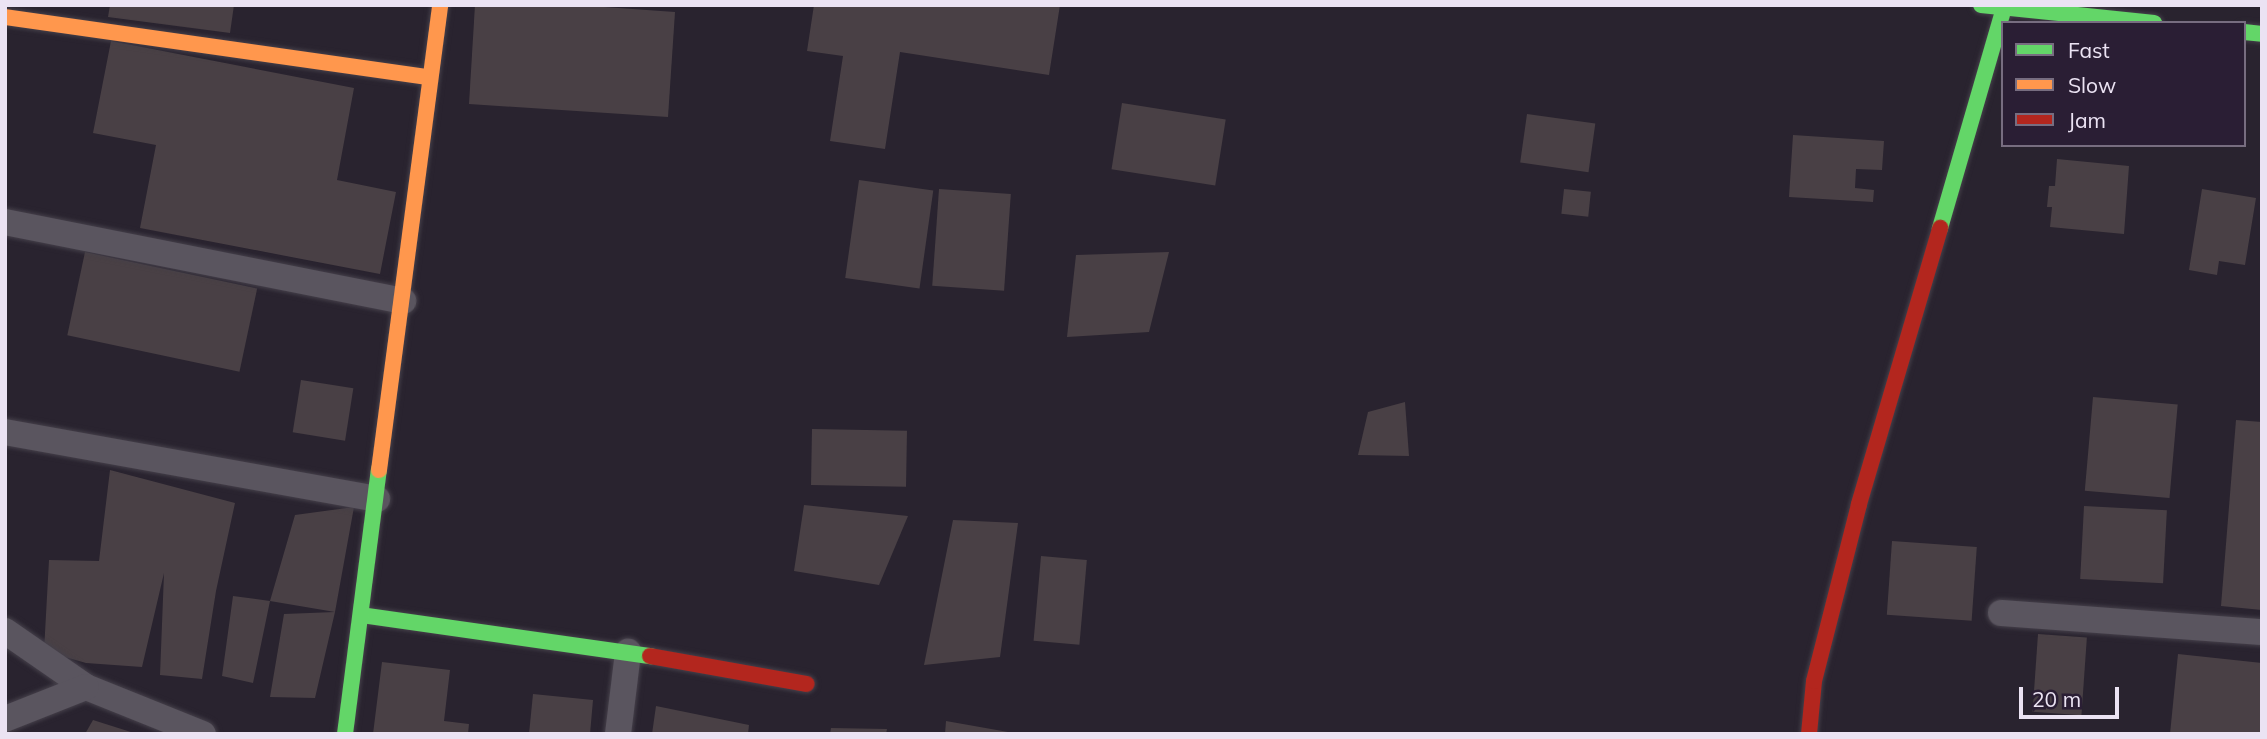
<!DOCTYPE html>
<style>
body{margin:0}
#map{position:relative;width:2267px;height:739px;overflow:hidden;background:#29232f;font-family:Mulish,sans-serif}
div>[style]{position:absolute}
.building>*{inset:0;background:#494045;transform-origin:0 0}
.roads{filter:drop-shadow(0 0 2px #45404a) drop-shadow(0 0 2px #45404a)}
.street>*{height:26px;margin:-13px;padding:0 13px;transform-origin:13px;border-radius:13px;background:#5a555f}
.fast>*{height:16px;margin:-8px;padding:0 8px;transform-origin:8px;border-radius:8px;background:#63d668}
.slow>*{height:16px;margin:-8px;padding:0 8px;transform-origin:8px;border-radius:8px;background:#ff974d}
.jam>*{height:16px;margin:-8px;padding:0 8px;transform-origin:8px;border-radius:8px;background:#b3261e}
span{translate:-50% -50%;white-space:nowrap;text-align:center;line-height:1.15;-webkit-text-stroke:6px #2a1e34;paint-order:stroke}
.frame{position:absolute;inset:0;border:7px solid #ebe3f3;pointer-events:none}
.legend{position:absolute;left:2001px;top:21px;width:245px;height:126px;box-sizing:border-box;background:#2a1e34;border:2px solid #776d80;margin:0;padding:9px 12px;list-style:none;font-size:21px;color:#ebe3f3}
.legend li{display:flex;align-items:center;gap:14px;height:35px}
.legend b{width:35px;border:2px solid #776d80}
.scale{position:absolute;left:2019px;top:687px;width:100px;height:32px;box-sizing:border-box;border:4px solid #ebe3f3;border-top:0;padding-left:9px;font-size:21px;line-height:24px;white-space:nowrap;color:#ebe3f3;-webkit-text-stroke:5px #2a1e34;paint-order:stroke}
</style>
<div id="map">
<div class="building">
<div style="clip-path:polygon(110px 5px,234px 5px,230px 33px,108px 17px)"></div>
<div style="clip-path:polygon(475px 5px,576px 5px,675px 12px,668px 117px,469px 104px)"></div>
<div style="clip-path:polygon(814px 5px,1060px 5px,1049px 75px,900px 52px,885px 149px,830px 141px,843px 56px,807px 51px)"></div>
<div style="clip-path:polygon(111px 41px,354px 88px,337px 180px,396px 192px,380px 274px,140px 228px,156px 145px,93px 133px)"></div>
<div style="left:1122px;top:103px;width:105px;height:67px;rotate:9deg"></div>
<div style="left:1527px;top:114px;width:69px;height:49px;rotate:8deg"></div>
<div style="clip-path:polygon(1793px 135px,1884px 141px,1882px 170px,1856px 169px,1855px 188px,1874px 190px,1873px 202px,1789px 197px)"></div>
<div style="clip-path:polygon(2057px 159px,2129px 166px,2124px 234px,2050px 227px,2052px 207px,2047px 207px,2049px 186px,2055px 186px)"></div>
<div style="left:859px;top:180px;width:75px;height:99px;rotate:8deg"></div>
<div style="left:939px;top:189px;width:72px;height:97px;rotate:4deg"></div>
<div style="left:1564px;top:189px;width:27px;height:25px;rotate:6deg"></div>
<div style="clip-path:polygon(2202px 189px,2256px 198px,2245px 265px,2219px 261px,2217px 275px,2189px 270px)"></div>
<div style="left:85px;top:252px;width:176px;height:85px;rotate:12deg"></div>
<div style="clip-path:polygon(1169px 252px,1149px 332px,1067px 337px,1076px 255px)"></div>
<div style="left:301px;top:380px;width:53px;height:53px;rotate:9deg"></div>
<div style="left:2093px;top:397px;width:85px;height:94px;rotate:5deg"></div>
<div style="clip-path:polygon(1405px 402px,1409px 456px,1358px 455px,1368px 412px)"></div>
<div style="clip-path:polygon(2236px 420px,2262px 422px,2262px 610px,2221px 606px)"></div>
<div style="left:812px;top:429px;width:95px;height:56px;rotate:1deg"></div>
<div style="clip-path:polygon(110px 470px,235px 503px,216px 591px,202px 679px,160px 675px,164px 573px,142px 667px,86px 663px,44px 651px,49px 560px,99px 561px)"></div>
<div style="clip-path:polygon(804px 505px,908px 516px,879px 585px,794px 571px)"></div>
<div style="left:2084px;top:506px;width:83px;height:73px;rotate:3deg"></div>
<div style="clip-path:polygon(354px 507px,335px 612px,315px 698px,270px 697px,284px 614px,335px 612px,270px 601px,253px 683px,222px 676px,233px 596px,270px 601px,295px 515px)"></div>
<div style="clip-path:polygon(953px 520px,1018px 523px,1000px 657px,924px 665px)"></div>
<div style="left:1892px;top:541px;width:85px;height:74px;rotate:4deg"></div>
<div style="left:1041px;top:556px;width:46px;height:85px;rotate:5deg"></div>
<div style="left:2038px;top:634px;width:49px;height:78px;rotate:4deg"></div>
<div style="clip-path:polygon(2178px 654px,2262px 663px,2262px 734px,2170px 734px)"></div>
<div style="clip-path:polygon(382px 662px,450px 670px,444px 721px,469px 724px,468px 734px,373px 734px)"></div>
<div style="clip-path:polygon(533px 694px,593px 700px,590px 734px,529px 734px)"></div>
<div style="clip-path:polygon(656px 706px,749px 725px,748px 734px,652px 734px)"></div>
<div style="clip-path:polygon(93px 720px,134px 733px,134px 734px,85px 734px)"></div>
<div style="clip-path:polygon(946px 721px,1008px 732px,1008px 734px,945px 734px)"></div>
<div style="clip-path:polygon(831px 728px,887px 729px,886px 734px,830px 734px)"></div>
</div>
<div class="roads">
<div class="street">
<div style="left:5px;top:222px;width:406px;rotate:11.2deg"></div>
<div style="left:5px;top:432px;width:378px;rotate:10.2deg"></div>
<div style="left:2001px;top:613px;width:262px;rotate:4.2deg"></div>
<div style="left:5px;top:631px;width:98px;rotate:34.7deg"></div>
<div style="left:86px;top:687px;width:126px;rotate:21.9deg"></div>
<div style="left:5px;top:719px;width:87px;rotate:-21.6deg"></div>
<div style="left:618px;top:734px;width:83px;rotate:-83deg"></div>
</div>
<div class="fast">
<div style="left:1981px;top:5px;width:174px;rotate:5.9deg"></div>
<div style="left:2244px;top:32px;width:18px;rotate:6deg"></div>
<div style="left:1940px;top:228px;width:230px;rotate:-73.8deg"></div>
<div style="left:361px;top:615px;width:292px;rotate:8.1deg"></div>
<div style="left:345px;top:734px;width:266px;rotate:-82.7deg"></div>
</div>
<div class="slow">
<div style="left:5px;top:17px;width:428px;rotate:8.1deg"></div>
<div style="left:379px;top:470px;width:469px;rotate:-82.5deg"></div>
</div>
<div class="jam">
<div style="left:650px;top:656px;width:159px;rotate:10.1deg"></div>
<div style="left:1809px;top:734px;width:53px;rotate:-84.6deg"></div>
<div style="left:1814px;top:681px;width:183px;rotate:-75.7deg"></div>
<div style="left:1859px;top:504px;width:288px;rotate:-73.6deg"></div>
</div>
</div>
<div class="frame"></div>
<ul class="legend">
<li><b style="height:9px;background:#63d668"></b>Fast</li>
<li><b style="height:9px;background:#ff974d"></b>Slow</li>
<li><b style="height:9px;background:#b3261e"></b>Jam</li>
</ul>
<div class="scale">20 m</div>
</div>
